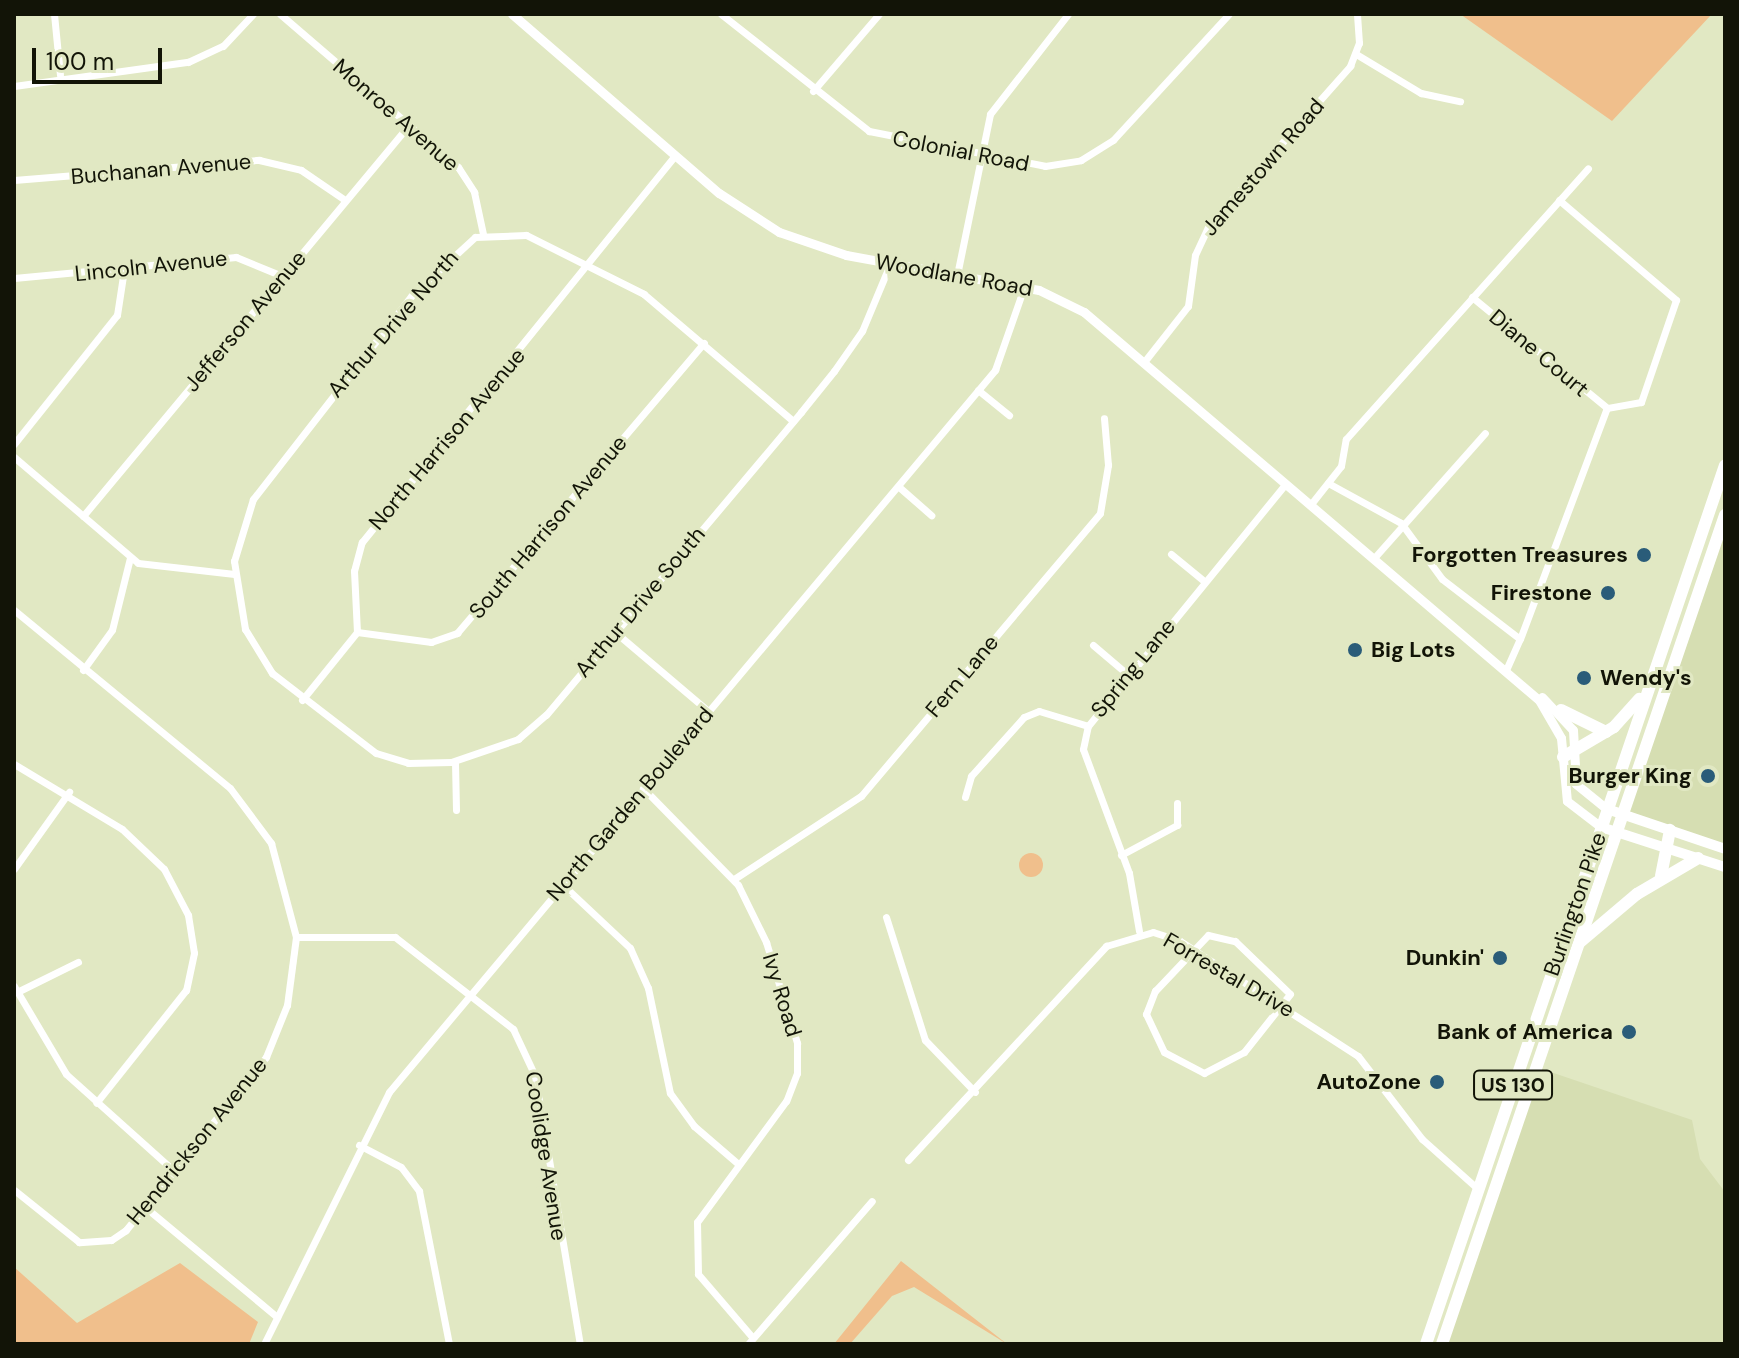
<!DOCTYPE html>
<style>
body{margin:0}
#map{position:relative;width:1739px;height:1358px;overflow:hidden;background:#e1e8c3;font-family:"DM Sans",sans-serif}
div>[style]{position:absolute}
.built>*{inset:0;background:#d6deb2}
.green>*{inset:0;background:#f0bf8c}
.round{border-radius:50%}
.minor>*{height:7px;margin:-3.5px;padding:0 3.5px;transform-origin:3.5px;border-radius:3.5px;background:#fff}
.tertiary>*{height:9px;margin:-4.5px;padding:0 4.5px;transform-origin:4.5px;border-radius:4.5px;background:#fff}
.secondary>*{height:10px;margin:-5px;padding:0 5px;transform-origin:5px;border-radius:5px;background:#fff}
.trunk>*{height:12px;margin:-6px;padding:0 6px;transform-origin:6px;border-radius:6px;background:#fff}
.dots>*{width:22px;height:22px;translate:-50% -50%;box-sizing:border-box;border:4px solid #e1e8c3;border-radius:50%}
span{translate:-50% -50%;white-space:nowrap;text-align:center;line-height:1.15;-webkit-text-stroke:6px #e1e8c3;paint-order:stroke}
.shield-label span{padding:2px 6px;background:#e1e8c3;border:2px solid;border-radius:6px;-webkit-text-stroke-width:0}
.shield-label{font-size:20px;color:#121407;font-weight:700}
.street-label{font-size:22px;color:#121407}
.poi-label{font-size:22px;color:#121407;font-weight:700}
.right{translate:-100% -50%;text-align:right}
.left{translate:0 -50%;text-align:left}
.frame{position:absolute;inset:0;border:16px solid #121407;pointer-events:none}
.scale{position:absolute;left:32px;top:48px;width:130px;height:36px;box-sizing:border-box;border:4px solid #121407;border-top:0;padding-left:10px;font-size:24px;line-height:28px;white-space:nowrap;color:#121407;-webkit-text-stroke:6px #e1e8c3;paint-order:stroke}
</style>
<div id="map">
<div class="built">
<div style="clip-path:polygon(1725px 515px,1725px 849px,1622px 815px)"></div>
<div style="clip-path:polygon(1536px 1067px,1692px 1120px,1700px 1159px,1725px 1192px,1725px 1344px,1442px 1344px)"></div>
</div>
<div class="green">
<div style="clip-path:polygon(1460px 14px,1712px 14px,1612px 121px)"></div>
<div class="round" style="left:1019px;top:853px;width:24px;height:24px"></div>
<div style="clip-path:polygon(901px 1261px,1007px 1344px,914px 1287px,892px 1296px,850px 1344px,834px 1344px)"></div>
<div style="clip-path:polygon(180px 1263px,258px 1322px,249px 1344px,14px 1344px,14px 1267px,77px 1323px)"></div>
</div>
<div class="minor">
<div style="left:54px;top:14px;width:61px;rotate:84.4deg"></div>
<div style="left:280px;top:14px;width:235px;rotate:40.7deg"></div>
<div style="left:458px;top:167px;width:30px;rotate:57deg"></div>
<div style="left:474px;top:192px;width:43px;rotate:77.9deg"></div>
<div style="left:721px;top:14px;width:189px;rotate:38.3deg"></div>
<div style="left:869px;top:131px;width:179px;rotate:11.2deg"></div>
<div style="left:1045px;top:166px;width:36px;rotate:-9deg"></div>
<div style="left:1081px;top:160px;width:38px;rotate:-32deg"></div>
<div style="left:1113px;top:140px;width:171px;rotate:-47.4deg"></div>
<div style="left:1356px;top:54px;width:76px;rotate:31deg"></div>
<div style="left:1421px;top:93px;width:40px;rotate:12deg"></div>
<div style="left:14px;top:86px;width:176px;rotate:-7.9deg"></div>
<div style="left:188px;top:62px;width:38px;rotate:-25deg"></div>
<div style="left:223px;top:46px;width:44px;rotate:-46.8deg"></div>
<div style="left:813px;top:91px;width:101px;rotate:-49.4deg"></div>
<div style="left:14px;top:180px;width:246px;rotate:-4.7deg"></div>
<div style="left:259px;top:160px;width:43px;rotate:13.4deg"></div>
<div style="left:301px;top:170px;width:53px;rotate:34.3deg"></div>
<div style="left:1559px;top:200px;width:154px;rotate:40.5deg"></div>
<div style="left:1676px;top:300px;width:108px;rotate:108.9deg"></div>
<div style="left:1641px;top:402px;width:35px;rotate:170deg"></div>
<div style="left:957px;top:275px;width:164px;rotate:-78.4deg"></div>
<div style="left:990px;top:114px;width:127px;rotate:-52deg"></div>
<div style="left:14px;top:278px;width:223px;rotate:-5.4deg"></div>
<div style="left:236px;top:257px;width:50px;rotate:22.4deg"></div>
<div style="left:1472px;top:297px;width:175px;rotate:39.4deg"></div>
<div style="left:1144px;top:362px;width:71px;rotate:-51.8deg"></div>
<div style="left:1188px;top:306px;width:51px;rotate:-82.2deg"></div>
<div style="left:1195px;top:255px;width:33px;rotate:-65deg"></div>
<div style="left:1209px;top:225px;width:213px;rotate:-48.4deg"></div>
<div style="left:1350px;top:66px;width:25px;rotate:-69deg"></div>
<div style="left:1359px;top:43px;width:29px;rotate:-94deg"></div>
<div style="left:978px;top:390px;width:40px;rotate:39deg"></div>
<div style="left:793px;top:421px;width:196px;rotate:-139.6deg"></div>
<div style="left:644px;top:294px;width:132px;rotate:-153.4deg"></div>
<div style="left:526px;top:235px;width:51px;rotate:177.8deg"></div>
<div style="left:475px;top:237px;width:86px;rotate:137.4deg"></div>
<div style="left:412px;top:295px;width:259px;rotate:127.9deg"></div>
<div style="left:253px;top:499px;width:65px;rotate:107deg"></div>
<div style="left:234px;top:561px;width:69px;rotate:80.8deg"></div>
<div style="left:245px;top:629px;width:52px;rotate:58.5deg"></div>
<div style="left:272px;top:673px;width:131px;rotate:37.6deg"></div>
<div style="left:376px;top:753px;width:34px;rotate:17deg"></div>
<div style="left:408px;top:763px;width:43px;rotate:-1.3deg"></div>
<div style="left:451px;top:762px;width:71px;rotate:-18.9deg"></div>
<div style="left:518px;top:739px;width:37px;rotate:-41deg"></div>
<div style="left:546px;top:715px;width:396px;rotate:-49.9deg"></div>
<div style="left:801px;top:412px;width:53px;rotate:-51.2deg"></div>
<div style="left:834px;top:371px;width:49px;rotate:-55deg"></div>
<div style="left:862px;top:331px;width:73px;rotate:-67.3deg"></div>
<div style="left:14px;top:444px;width:165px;rotate:-51.4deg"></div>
<div style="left:117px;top:315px;width:47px;rotate:-81.3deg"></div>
<div style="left:14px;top:457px;width:163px;rotate:40.5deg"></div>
<div style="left:138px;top:563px;width:97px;rotate:6.5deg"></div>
<div style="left:1328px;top:483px;width:83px;rotate:28.7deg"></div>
<div style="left:1401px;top:523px;width:69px;rotate:53.8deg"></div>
<div style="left:1442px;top:579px;width:98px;rotate:37.6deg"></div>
<div style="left:1520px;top:639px;width:247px;rotate:-69.4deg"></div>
<div style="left:899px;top:487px;width:43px;rotate:41.2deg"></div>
<div style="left:1311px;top:504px;width:48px;rotate:-51.7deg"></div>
<div style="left:1341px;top:466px;width:27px;rotate:-80deg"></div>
<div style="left:1346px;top:439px;width:363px;rotate:-48.2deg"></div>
<div style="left:83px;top:516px;width:508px;rotate:-50.19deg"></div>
<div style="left:1171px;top:554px;width:43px;rotate:39.3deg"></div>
<div style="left:1374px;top:558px;width:167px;rotate:-48.4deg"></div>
<div style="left:14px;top:610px;width:280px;rotate:39.5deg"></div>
<div style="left:230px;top:788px;width:69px;rotate:53.3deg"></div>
<div style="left:271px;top:843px;width:97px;rotate:75.1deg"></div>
<div style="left:296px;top:937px;width:69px;rotate:97.5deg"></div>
<div style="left:287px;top:1005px;width:56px;rotate:112deg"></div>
<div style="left:266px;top:1057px;width:223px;rotate:129deg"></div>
<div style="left:126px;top:1230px;width:18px;rotate:146deg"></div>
<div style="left:111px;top:1240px;width:32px;rotate:176deg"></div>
<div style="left:79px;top:1242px;width:83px;rotate:-141.3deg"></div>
<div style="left:357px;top:632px;width:61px;rotate:-92.8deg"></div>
<div style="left:354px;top:571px;width:30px;rotate:-75deg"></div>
<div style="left:362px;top:542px;width:497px;rotate:-51deg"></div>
<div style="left:357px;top:632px;width:75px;rotate:7.7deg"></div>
<div style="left:431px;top:642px;width:28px;rotate:-19deg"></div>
<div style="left:457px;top:633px;width:381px;rotate:-49.6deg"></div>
<div style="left:615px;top:632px;width:122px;rotate:40.3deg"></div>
<div style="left:1093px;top:645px;width:43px;rotate:40.3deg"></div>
<div style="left:83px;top:670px;width:49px;rotate:-54.1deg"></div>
<div style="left:112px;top:630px;width:74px;rotate:-76deg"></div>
<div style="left:1506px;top:670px;width:34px;rotate:-66deg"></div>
<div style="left:302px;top:700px;width:87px;rotate:-51deg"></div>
<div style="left:455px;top:762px;width:48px;rotate:88.8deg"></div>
<div style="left:14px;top:764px;width:126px;rotate:31deg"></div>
<div style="left:122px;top:829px;width:58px;rotate:43.6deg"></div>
<div style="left:164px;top:869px;width:52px;rotate:62.4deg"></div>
<div style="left:188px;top:915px;width:38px;rotate:81deg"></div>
<div style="left:194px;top:953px;width:38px;rotate:102deg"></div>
<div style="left:186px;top:990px;width:144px;rotate:128.5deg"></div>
<div style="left:643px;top:788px;width:136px;rotate:45.6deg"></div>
<div style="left:738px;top:885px;width:64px;rotate:63.8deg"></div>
<div style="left:766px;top:942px;width:106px;rotate:72.9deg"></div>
<div style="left:797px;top:1043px;width:30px;rotate:90deg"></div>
<div style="left:797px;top:1073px;width:30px;rotate:111deg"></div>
<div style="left:786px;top:1101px;width:150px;rotate:126.3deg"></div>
<div style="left:697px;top:1222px;width:52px;rotate:88.9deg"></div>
<div style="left:698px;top:1274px;width:84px;rotate:49.3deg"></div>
<div style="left:965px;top:797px;width:22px;rotate:-74deg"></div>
<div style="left:971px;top:776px;width:79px;rotate:-48.1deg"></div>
<div style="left:1024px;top:717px;width:16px;rotate:-22deg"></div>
<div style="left:1039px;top:711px;width:51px;rotate:17deg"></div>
<div style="left:1121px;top:855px;width:64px;rotate:-28.2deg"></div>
<div style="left:1177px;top:825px;width:22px;rotate:-90deg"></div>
<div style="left:14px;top:869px;width:95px;rotate:-54.5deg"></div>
<div style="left:734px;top:879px;width:152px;rotate:-33.2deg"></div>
<div style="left:861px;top:796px;width:370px;rotate:-49.8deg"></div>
<div style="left:1100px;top:513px;width:49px;rotate:-80.5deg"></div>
<div style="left:1108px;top:465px;width:47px;rotate:-94.9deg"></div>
<div style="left:563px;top:885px;width:92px;rotate:43.2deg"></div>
<div style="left:630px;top:948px;width:44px;rotate:65.8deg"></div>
<div style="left:648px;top:988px;width:107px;rotate:78.2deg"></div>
<div style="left:670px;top:1093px;width:41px;rotate:54deg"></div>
<div style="left:694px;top:1126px;width:57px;rotate:40.7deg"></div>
<div style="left:886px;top:917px;width:129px;rotate:72.4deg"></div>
<div style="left:925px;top:1040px;width:72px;rotate:46.1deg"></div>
<div style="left:1139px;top:931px;width:59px;rotate:-99.8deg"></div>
<div style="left:1129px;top:873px;width:132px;rotate:-110.4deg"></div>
<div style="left:1083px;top:749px;width:24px;rotate:-78deg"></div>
<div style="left:1088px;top:726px;width:313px;rotate:-50.8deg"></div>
<div style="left:1208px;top:935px;width:28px;rotate:13deg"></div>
<div style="left:1235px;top:941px;width:76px;rotate:43.9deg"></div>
<div style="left:1290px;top:994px;width:74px;rotate:128.4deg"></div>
<div style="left:1244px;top:1052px;width:45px;rotate:152.3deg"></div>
<div style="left:1204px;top:1073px;width:45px;rotate:-152.3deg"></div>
<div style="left:1164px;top:1052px;width:42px;rotate:-115.3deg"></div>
<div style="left:1146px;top:1014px;width:25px;rotate:-69deg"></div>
<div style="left:1155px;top:991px;width:77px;rotate:-46.6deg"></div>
<div style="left:296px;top:937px;width:99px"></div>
<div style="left:395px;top:937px;width:150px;rotate:37.9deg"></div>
<div style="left:513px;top:1029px;width:52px;rotate:64.9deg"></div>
<div style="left:535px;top:1076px;width:272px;rotate:80.5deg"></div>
<div style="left:14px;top:986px;width:102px;rotate:59.4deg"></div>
<div style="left:66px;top:1074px;width:145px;rotate:41.9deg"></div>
<div style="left:17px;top:992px;width:68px;rotate:-26.2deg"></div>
<div style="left:359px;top:1145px;width:47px;rotate:27.6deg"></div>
<div style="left:401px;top:1167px;width:30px;rotate:53deg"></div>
<div style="left:419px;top:1191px;width:156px;rotate:78.9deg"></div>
<div style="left:908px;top:1160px;width:292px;rotate:-47.2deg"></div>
<div style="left:1106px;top:946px;width:49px;rotate:-16.6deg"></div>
<div style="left:1153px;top:932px;width:28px;rotate:18deg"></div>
<div style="left:1180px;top:941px;width:212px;rotate:32.9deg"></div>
<div style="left:1358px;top:1056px;width:105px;rotate:52.4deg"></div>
<div style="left:1422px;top:1139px;width:75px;rotate:41.8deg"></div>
<div style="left:145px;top:1207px;width:172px;rotate:39.8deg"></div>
<div style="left:264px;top:1344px;width:281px;rotate:-63.6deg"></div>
<div style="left:389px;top:1092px;width:943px;rotate:-49.99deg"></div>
<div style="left:995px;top:370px;width:88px;rotate:-70.7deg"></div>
<div style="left:748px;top:1344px;width:189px;rotate:-49.1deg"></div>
</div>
<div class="tertiary">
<div style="left:512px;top:14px;width:274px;rotate:40.9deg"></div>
<div style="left:719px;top:193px;width:72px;rotate:33deg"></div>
<div style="left:779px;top:232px;width:71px;rotate:18.9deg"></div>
<div style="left:846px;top:255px;width:196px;rotate:10.3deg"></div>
<div style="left:1039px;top:290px;width:50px;rotate:26.1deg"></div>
<div style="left:1084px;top:312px;width:598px;rotate:40.46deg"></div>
<div style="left:1539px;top:700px;width:44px;rotate:59.9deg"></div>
<div style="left:1561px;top:738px;width:63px;rotate:84.6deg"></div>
<div style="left:1567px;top:801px;width:43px;rotate:37.4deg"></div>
<div style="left:1542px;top:697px;width:45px;rotate:46.8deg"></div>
<div style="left:1573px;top:730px;width:54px;rotate:86.8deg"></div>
<div style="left:1576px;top:784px;width:40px;rotate:39deg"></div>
</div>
<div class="secondary">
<div style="left:1607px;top:809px;width:125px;rotate:18.7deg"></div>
<div style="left:1601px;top:827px;width:130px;rotate:17.9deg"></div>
</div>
<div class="trunk">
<div style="left:1561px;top:710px;width:50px;rotate:26.1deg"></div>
<div style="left:1563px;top:757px;width:59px;rotate:-30.5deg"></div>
<div style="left:1614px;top:727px;width:38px;rotate:-48deg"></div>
<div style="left:1661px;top:876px;width:47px;rotate:-78.9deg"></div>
<div style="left:1579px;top:943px;width:76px;rotate:-40.2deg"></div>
<div style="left:1637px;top:894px;width:71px;rotate:-30.5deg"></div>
<div style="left:1426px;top:1344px;width:928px;rotate:-71.21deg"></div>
<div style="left:1442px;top:1344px;width:876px;rotate:-71.15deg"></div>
</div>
<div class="dots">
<div style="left:1644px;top:555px;background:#2a5c79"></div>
<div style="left:1608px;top:593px;background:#2a5c79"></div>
<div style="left:1355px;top:650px;background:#2a5c79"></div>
<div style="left:1584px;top:678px;background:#2a5c79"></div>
<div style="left:1708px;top:776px;background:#2a5c79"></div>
<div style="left:1500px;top:958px;background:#2a5c79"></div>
<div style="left:1629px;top:1032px;background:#2a5c79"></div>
<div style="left:1437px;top:1082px;background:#2a5c79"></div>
</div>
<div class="shield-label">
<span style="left:1513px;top:1085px">US 130</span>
</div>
<div class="street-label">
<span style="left:396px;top:115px;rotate:41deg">Monroe Avenue</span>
<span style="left:961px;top:151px;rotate:11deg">Colonial Road</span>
<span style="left:1263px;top:167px;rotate:-49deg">Jamestown Road</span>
<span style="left:161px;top:169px;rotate:-5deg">Buchanan Avenue</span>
<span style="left:151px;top:266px;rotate:-6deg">Lincoln Avenue</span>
<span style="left:954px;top:275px;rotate:10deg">Woodlane Road</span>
<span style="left:245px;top:321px;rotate:-50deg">Jefferson Avenue</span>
<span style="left:393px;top:324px;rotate:-49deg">Arthur Drive North</span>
<span style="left:1539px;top:353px;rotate:40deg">Diane Court</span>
<span style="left:447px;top:439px;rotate:-50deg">North Harrison Avenue</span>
<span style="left:548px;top:527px;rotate:-50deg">South Harrison Avenue</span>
<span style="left:640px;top:602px;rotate:-50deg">Arthur Drive South</span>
<span style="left:1133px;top:668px;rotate:-51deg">Spring Lane</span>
<span style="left:962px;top:676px;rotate:-50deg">Fern Lane</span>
<span style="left:630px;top:804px;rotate:-50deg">North Garden Boulevard</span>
<span style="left:1575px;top:904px;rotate:-71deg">Burlington Pike</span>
<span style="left:1229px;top:975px;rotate:30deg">Forrestal Drive</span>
<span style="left:782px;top:995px;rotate:73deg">Ivy Road</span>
<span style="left:197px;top:1141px;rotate:-51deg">Hendrickson Avenue</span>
<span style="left:546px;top:1156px;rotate:81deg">Coolidge Avenue</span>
</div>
<div class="poi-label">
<span class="right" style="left:1628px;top:555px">Forgotten Treasures</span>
<span class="right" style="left:1592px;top:593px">Firestone</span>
<span class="left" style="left:1371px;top:650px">Big Lots</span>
<span class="left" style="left:1600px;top:678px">Wendy's</span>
<span class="right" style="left:1692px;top:776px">Burger King</span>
<span class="right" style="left:1484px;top:958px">Dunkin'</span>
<span class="right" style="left:1613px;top:1032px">Bank of America</span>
<span class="right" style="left:1421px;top:1082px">AutoZone</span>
</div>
<div class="frame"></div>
<div class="scale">100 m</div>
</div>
